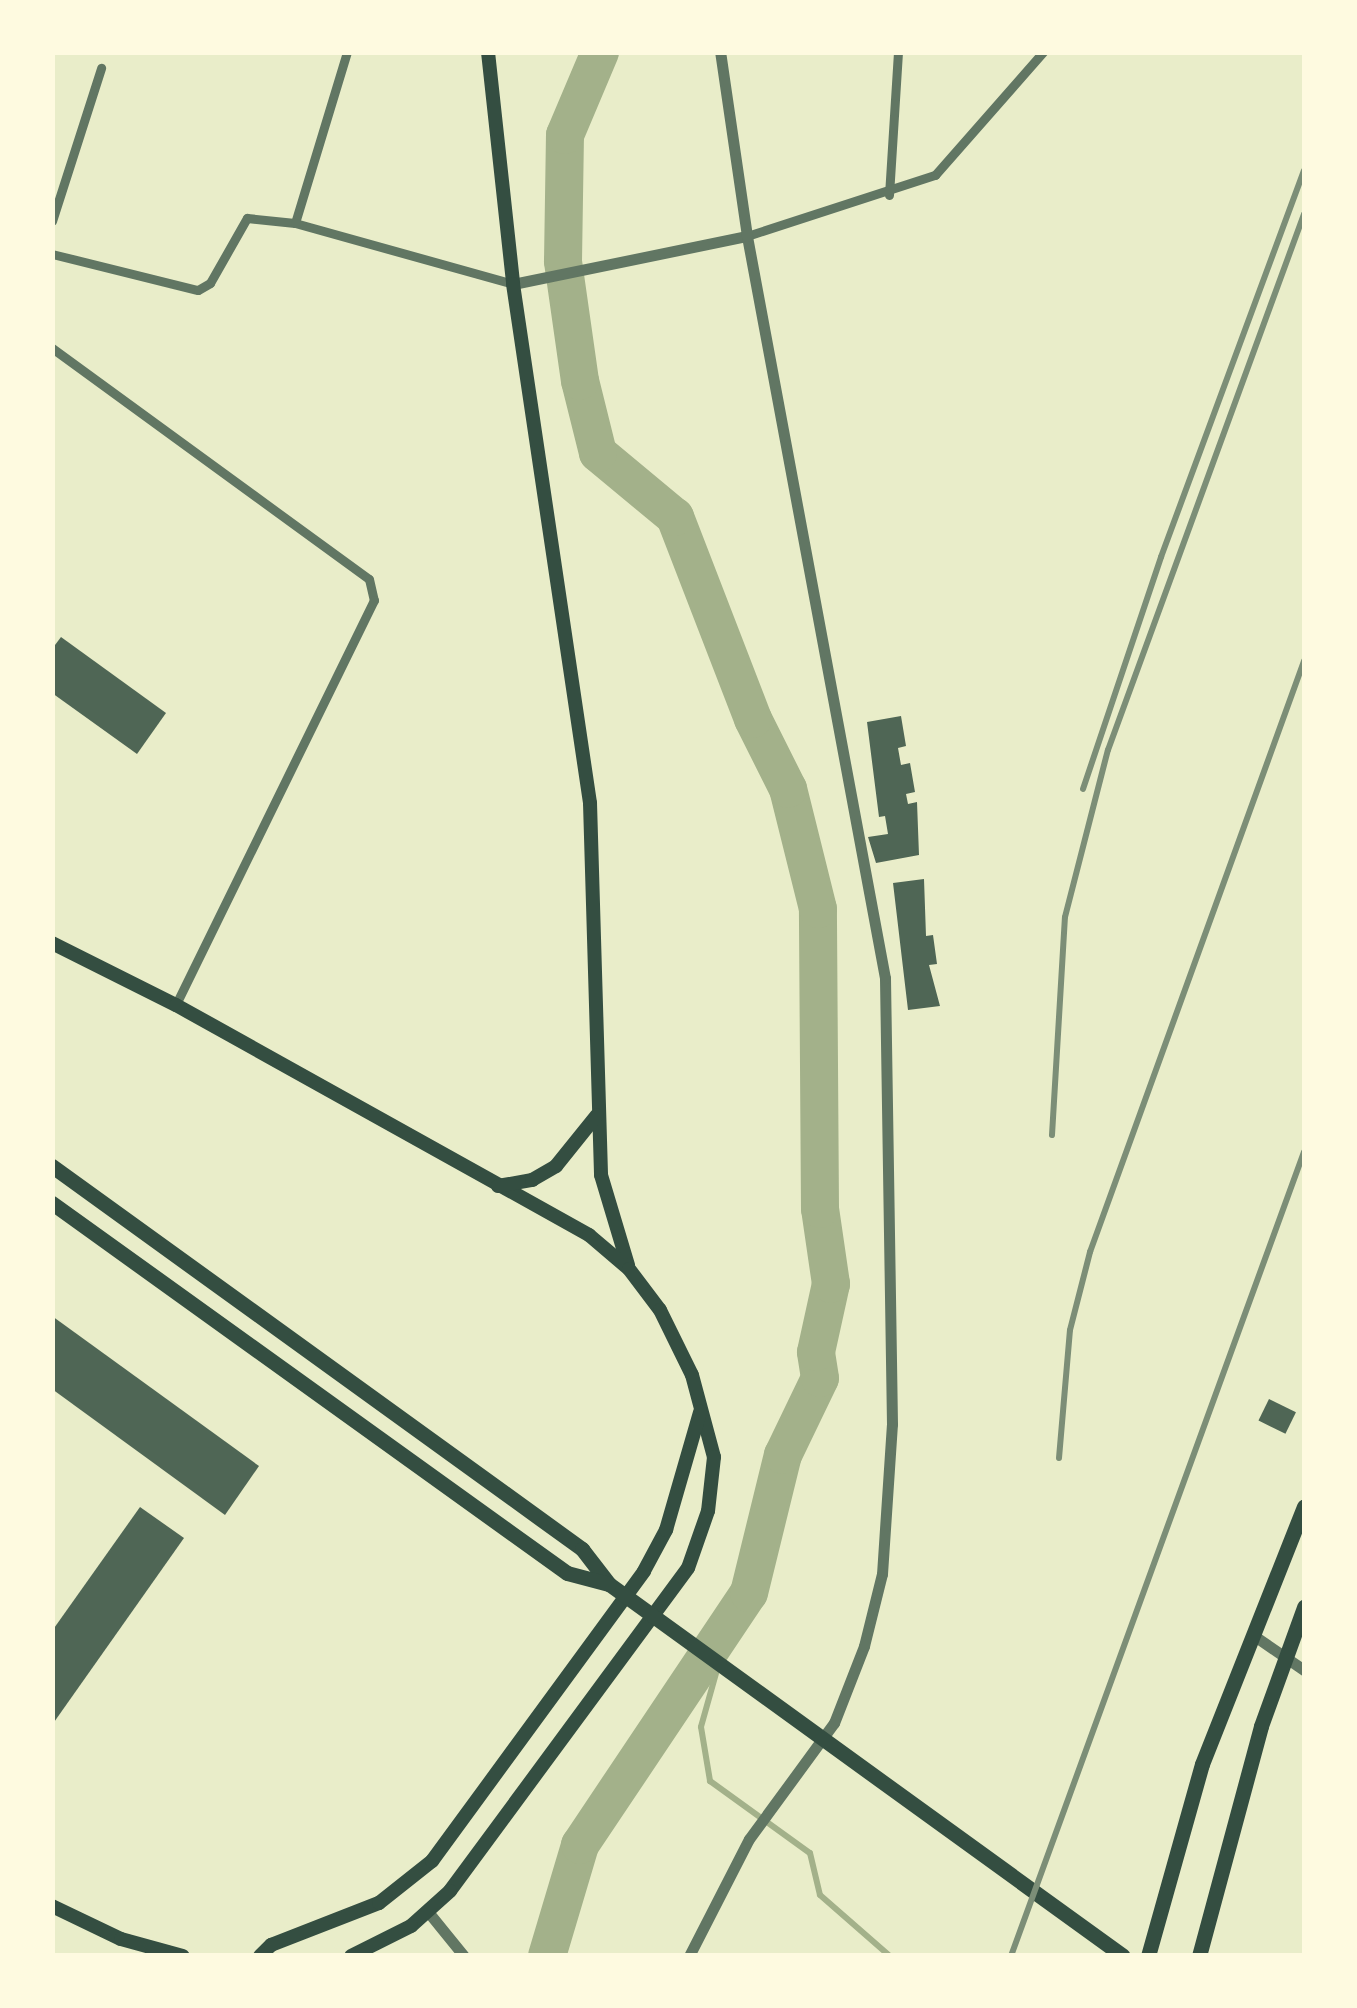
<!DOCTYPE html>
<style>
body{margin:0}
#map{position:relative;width:1357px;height:2008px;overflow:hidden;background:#e9edc9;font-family:"DejaVu Sans",sans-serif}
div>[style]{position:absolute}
.stream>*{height:6px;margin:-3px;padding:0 3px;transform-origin:3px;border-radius:3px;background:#a3b18a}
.river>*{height:38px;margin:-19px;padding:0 19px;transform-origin:19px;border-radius:19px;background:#a3b18a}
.building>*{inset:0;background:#4f6655;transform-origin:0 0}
.minor>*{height:9px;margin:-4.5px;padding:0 4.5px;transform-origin:4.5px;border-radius:4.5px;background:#617663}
.tertiary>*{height:11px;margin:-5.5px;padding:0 5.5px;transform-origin:5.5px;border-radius:5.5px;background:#617663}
.secondary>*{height:14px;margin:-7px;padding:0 7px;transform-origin:7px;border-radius:7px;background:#344e41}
.primary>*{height:15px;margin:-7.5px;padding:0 7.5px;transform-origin:7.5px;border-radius:7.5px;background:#344e41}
.trunk>*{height:15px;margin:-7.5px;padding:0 7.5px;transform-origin:7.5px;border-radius:7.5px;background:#344e41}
.rail>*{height:6px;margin:-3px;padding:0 3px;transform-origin:3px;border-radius:3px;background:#7c8e77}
span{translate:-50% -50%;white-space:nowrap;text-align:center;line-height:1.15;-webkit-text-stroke:9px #fefae0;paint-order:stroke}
.frame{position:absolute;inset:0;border:55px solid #fefae0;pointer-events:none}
</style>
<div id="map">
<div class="stream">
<div style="left:731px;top:1620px;width:111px;rotate:105.7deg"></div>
<div style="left:701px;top:1727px;width:55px;rotate:80.5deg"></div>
<div style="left:710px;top:1781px;width:123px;rotate:35.8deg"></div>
<div style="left:810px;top:1853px;width:43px;rotate:76.6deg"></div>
<div style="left:820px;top:1895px;width:93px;rotate:41.1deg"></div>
</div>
<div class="river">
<div style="left:547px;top:1956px;width:116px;rotate:-73.4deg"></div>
<div style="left:580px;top:1845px;width:303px;rotate:-56.2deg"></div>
<div style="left:749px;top:1593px;width:142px;rotate:-76.2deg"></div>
<div style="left:783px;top:1455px;width:85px;rotate:-64.3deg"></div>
<div style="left:820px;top:1378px;width:26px;rotate:-99deg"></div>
<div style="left:816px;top:1352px;width:70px;rotate:-77.6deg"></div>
<div style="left:831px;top:1284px;width:76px;rotate:-98.3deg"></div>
<div style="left:820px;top:1209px;width:300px;rotate:-90.4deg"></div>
<div style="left:818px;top:909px;width:124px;rotate:-104deg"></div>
<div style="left:788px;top:789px;width:78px;rotate:-116.6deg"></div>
<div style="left:753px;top:719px;width:217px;rotate:-111.1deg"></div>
<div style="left:675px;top:517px;width:100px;rotate:-140.3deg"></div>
<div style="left:598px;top:453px;width:74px;rotate:-104deg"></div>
<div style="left:580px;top:381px;width:121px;rotate:-98.1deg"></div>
<div style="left:563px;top:261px;width:126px;rotate:-89.1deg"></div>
<div style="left:565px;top:135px;width:90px;rotate:-67.1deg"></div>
</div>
<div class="building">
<div style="clip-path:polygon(61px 637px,166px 713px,137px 754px,52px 693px,52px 649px)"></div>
<div style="clip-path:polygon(901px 716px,906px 746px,898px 748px,901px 765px,910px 763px,915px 792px,906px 794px,908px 804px,917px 802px,919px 855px,876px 863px,868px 837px,888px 834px,885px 816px,879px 817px,867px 722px)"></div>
<div style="clip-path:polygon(924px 879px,926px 936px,933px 935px,937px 964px,929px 965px,940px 1006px,908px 1010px,893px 883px)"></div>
<div style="clip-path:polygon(52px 1316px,259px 1466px,225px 1515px,52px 1389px)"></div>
<div style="left:1269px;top:1399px;width:30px;height:24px;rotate:26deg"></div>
<div style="clip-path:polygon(140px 1507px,184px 1538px,52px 1725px,52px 1631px)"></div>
</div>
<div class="minor">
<div style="left:889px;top:195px;width:143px;rotate:-86.4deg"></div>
<div style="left:52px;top:221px;width:161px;rotate:-72.2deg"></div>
<div style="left:295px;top:223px;width:179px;rotate:-73.1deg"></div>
<div style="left:747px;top:236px;width:198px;rotate:-18deg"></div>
<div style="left:935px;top:175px;width:164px;rotate:-48.7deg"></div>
<div style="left:52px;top:254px;width:150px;rotate:13.9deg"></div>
<div style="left:198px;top:290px;width:14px;rotate:-30deg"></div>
<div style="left:210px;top:283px;width:75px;rotate:-60.4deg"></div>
<div style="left:247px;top:218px;width:48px;rotate:5.9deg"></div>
<div style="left:295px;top:223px;width:226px;rotate:15.6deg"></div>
<div style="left:52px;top:348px;width:392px;rotate:36.1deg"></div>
<div style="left:369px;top:579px;width:22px;rotate:77deg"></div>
<div style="left:374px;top:600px;width:451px;rotate:116.1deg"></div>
</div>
<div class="tertiary">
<div style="left:513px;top:284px;width:239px;rotate:-11.6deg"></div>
<div style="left:1253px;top:1635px;width:62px;rotate:34.5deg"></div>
<div style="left:429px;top:1913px;width:55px;rotate:50.9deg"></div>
<div style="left:689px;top:1956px;width:131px;rotate:-62.9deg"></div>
<div style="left:749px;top:1839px;width:144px;rotate:-53.8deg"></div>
<div style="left:834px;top:1723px;width:83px;rotate:-68.7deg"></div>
<div style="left:864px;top:1646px;width:74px;rotate:-76deg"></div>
<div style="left:882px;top:1574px;width:150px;rotate:-86.2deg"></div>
<div style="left:892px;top:1424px;width:446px;rotate:-90.9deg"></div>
<div style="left:885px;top:978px;width:755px;rotate:-100.54deg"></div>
<div style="left:747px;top:236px;width:186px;rotate:-98.3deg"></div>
</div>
<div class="secondary">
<div style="left:488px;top:52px;width:233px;rotate:83.8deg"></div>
<div style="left:513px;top:284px;width:525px;rotate:81.56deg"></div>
<div style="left:590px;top:803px;width:372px;rotate:88.3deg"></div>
<div style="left:601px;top:1175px;width:94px;rotate:73.3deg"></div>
<div style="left:52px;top:943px;width:139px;rotate:26.6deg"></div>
<div style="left:176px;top:1005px;width:473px;rotate:29.1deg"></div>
<div style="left:589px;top:1235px;width:52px;rotate:40.4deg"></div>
<div style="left:629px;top:1269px;width:51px;rotate:52.9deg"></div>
<div style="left:660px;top:1310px;width:72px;rotate:63.8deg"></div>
<div style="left:692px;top:1375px;width:85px;rotate:75deg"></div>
<div style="left:714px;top:1457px;width:54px;rotate:96.3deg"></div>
<div style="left:708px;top:1511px;width:60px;rotate:109.3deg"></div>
<div style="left:688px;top:1568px;width:401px;rotate:126.4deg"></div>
<div style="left:450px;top:1891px;width:52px;rotate:138.1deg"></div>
<div style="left:411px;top:1926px;width:67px;rotate:153.4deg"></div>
<div style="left:498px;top:1186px;width:35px;rotate:-10deg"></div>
<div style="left:532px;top:1180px;width:28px;rotate:-30deg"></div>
<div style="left:556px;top:1166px;width:65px;rotate:-51.2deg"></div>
<div style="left:52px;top:1906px;width:76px;rotate:25.6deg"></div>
<div style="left:121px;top:1939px;width:64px;rotate:15.3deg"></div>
<div style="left:260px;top:1956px;width:16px;rotate:-45deg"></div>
<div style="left:271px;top:1945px;width:116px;rotate:-21.3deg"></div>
<div style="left:379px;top:1903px;width:68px;rotate:-38.4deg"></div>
<div style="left:432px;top:1861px;width:359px;rotate:-53.8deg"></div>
<div style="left:644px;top:1571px;width:47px;rotate:-61.8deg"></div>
<div style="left:666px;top:1530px;width:123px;rotate:-73.9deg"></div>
</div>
<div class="primary">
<div style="left:1148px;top:1956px;width:199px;rotate:-74.3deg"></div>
<div style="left:1202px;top:1764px;width:277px;rotate:-68.4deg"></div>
<div style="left:1199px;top:1956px;width:238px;rotate:-74.9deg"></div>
<div style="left:1261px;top:1726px;width:127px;rotate:-70.1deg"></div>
</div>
<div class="trunk">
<div style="left:52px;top:1166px;width:654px;rotate:35.85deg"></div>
<div style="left:582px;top:1549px;width:44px;rotate:52.4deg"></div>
<div style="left:609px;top:1584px;width:634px;rotate:35.89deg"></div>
<div style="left:52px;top:1203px;width:634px;rotate:35.7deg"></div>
<div style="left:567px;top:1573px;width:43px;rotate:14.7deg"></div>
</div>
<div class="rail">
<div style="left:1083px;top:789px;width:245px;rotate:-71.4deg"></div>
<div style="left:1161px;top:557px;width:412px;rotate:-69.7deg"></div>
<div style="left:1052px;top:1135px;width:218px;rotate:-86.6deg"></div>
<div style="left:1065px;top:917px;width:172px;rotate:-75.6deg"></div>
<div style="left:1108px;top:750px;width:571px;rotate:-69.91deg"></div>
<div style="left:1059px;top:1458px;width:128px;rotate:-85.1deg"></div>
<div style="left:1070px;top:1330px;width:81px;rotate:-75.6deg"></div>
<div style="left:1090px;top:1252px;width:629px;rotate:-70.09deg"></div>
<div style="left:1011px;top:1956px;width:856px;rotate:-69.98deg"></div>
</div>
<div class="frame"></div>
</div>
